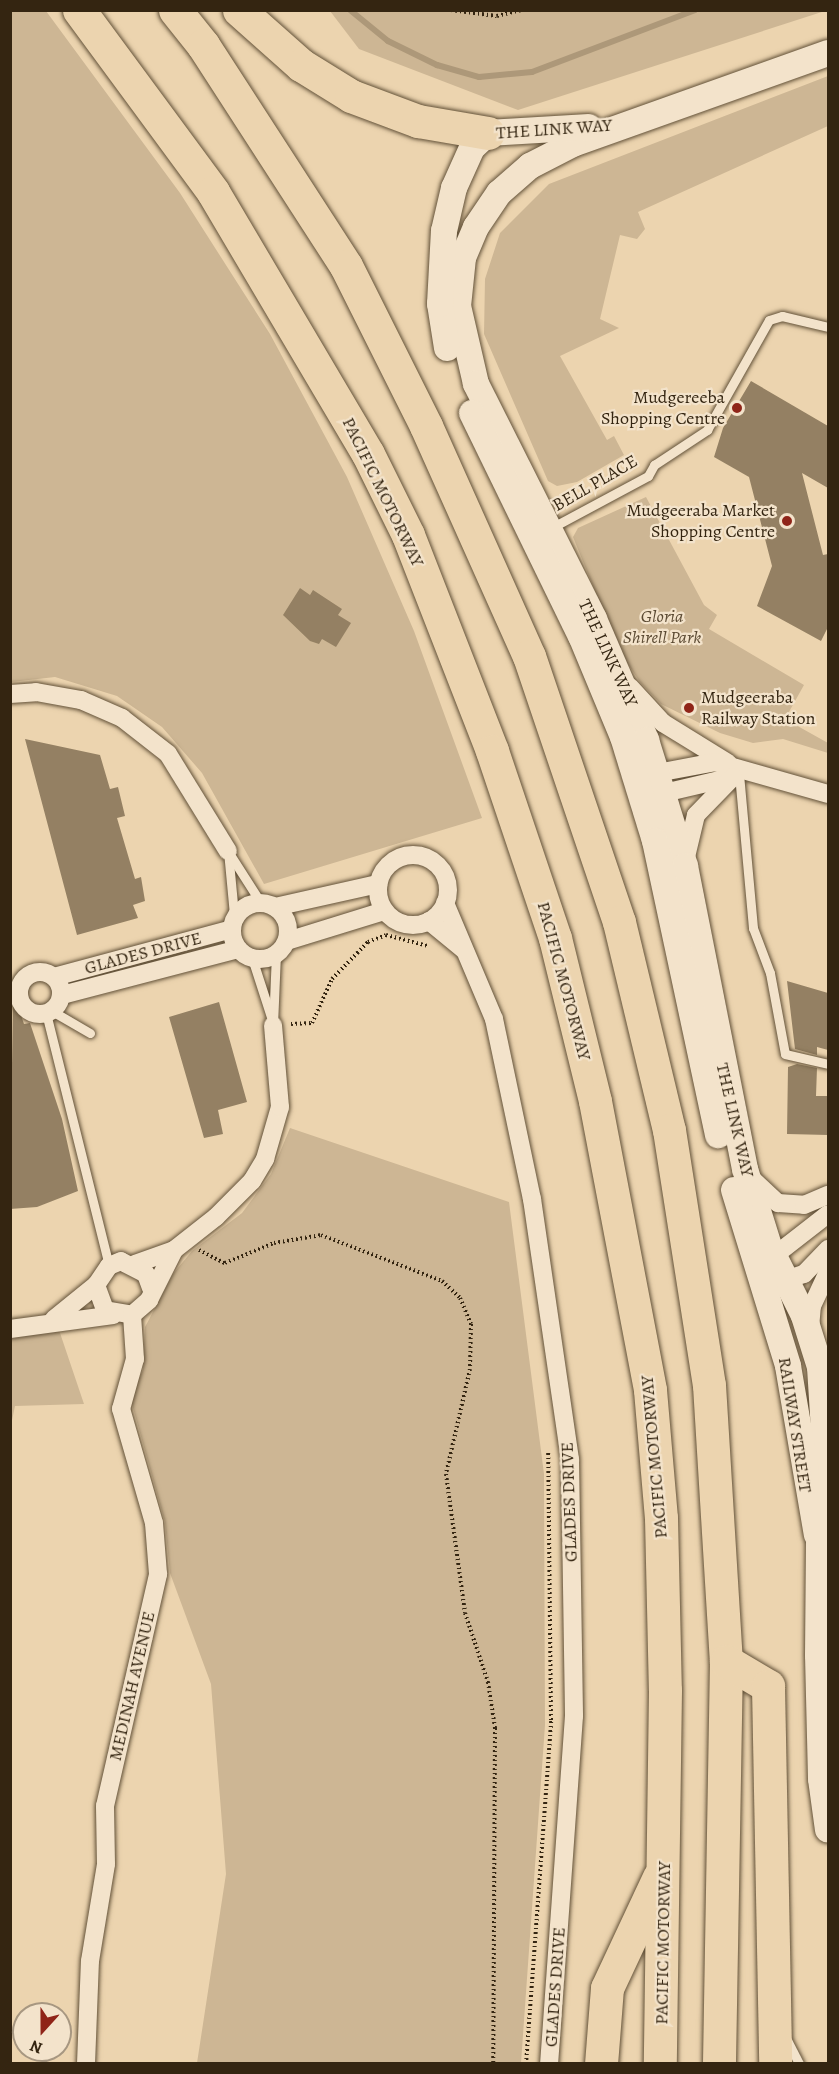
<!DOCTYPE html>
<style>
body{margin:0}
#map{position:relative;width:839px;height:2074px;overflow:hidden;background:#ecd4af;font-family:Alegreya,serif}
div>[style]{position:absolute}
.green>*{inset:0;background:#cdb694}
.stream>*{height:6px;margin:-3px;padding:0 3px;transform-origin:3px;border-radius:3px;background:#ad9879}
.building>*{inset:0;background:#948063}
.path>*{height:4px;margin-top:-2px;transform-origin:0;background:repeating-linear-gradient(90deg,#342511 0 1.5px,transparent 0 4.5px)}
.roads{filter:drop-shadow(0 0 2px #625138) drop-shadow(0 0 2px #625138)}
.lane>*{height:9px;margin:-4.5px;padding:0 4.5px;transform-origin:4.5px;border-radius:4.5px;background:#f3e3cb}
.street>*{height:18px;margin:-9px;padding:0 9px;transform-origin:9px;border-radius:9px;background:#f3e3cb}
.street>.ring{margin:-9px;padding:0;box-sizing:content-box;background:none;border:18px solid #f3e3cb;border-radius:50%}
.secondary>*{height:26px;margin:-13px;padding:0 13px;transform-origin:13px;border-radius:13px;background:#f3e3cb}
.highway>*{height:33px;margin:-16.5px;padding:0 16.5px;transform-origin:16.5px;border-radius:16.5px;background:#ecd4af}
.dots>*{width:16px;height:16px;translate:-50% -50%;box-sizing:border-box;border:3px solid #f3e3cb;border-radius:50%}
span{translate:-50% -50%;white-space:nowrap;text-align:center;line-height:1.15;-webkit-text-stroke:4.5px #f3e3cb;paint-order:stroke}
.street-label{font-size:18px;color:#342511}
.poi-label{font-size:18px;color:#342511}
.right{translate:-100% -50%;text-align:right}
.left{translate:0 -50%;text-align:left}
.park-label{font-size:18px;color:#5a4932;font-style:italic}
.frame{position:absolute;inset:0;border:12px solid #342511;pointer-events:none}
.north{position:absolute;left:12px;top:2002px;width:60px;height:60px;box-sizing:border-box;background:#f3e3cb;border:2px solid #a79781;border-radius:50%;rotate:201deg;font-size:16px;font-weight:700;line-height:24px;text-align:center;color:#342511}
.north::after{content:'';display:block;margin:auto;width:21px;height:27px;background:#8f2418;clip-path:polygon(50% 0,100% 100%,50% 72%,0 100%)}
</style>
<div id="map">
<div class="green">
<div style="clip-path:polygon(828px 10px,518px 110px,359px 49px,330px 11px)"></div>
<div style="clip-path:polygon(10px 11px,46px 11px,180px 193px,270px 334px,347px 477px,414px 631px,482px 818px,264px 884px,202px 773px,162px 727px,117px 696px,55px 677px,11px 682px)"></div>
<div style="clip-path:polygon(828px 76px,828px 126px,638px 212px,645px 229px,637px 239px,620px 235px,600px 319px,619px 328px,560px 356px,607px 440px,614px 436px,624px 455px,577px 482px,557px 486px,548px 481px,484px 334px,485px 279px,500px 233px,549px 184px)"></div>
<div style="clip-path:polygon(646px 497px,704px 605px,717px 615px,709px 629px,804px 685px,785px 719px,828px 743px,828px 753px,783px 739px,753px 743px,720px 733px,661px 704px,640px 682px,620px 652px,573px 537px,578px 528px)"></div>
<div style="clip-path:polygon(290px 1128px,509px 1202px,544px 1474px,545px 1725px,521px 2063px,197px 2063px,226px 1874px,211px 1684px,170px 1573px,165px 1522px,130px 1397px,143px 1370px,145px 1327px,173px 1274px,192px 1251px,242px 1213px,271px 1174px)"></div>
<div style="clip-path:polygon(59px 1330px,84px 1404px,15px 1406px,11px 1425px,11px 1339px)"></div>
</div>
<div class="stream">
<div style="left:350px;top:10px;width:49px;rotate:39.2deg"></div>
<div style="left:388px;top:41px;width:55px;rotate:26.1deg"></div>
<div style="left:437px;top:65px;width:44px;rotate:15.9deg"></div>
<div style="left:479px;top:77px;width:53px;rotate:-5.4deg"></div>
<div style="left:532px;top:72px;width:174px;rotate:-20.8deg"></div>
</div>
<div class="building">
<div style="clip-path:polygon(751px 381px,828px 426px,828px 488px,802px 473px,823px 555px,828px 554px,828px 627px,821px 641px,757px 606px,772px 566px,749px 477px,714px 457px,723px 428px)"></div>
<div style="clip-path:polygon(300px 588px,310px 595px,313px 590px,342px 609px,338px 615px,351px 623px,336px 647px,322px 639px,319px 644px,310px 641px,283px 615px)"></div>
<div style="clip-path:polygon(25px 739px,100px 755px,110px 789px,118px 787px,125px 816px,117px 818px,135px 879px,141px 877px,145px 901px,133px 905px,138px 918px,77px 935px)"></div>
<div style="clip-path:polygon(787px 981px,828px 993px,828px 1050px,817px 1047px,817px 1055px,795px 1049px)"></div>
<div style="clip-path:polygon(13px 992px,24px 1024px,30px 1023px,62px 1119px,78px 1191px,37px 1207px,10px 1209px)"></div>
<div style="clip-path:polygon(219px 1002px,247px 1102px,218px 1110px,223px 1134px,204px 1138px,169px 1017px)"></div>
<div style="clip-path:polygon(797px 1064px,817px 1068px,816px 1096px,828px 1096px,828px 1135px,787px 1134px,788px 1067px)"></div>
</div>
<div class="path">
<div style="left:451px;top:10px;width:46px;rotate:7.4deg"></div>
<div style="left:497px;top:16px;width:25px;rotate:-14deg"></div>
<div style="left:291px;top:1024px;width:21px;rotate:-3deg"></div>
<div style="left:312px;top:1023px;width:48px;rotate:-65.6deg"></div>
<div style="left:332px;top:979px;width:52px;rotate:-45.8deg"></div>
<div style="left:368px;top:942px;width:19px;rotate:-21deg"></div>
<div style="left:386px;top:935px;width:43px;rotate:14.7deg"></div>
<div style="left:199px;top:1250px;width:29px;rotate:27deg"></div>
<div style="left:225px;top:1263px;width:53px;rotate:-22.2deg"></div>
<div style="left:274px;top:1243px;width:48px;rotate:-9.7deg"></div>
<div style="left:321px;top:1235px;width:129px;rotate:20.8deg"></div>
<div style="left:442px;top:1281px;width:25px;rotate:43deg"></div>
<div style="left:460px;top:1298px;width:28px;rotate:67deg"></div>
<div style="left:471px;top:1324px;width:45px;rotate:91.3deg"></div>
<div style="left:470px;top:1369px;width:108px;rotate:102.9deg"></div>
<div style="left:446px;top:1474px;width:140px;rotate:82.2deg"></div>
<div style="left:465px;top:1613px;width:73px;rotate:71.6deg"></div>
<div style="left:488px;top:1682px;width:47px;rotate:81.3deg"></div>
<div style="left:495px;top:1728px;width:336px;rotate:90.3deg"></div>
<div style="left:526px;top:2064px;width:345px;rotate:-85.8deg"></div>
<div style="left:551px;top:1720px;width:270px;rotate:-90.6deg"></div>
</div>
<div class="roads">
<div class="lane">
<div style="left:551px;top:528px;width:110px;rotate:-28.2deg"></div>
<div style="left:648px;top:476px;width:13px;rotate:-61deg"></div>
<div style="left:654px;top:465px;width:64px;rotate:-33.4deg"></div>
<div style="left:707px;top:430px;width:126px;rotate:-60.6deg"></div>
<div style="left:769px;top:320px;width:14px;rotate:-17deg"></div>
<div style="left:782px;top:316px;width:47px;rotate:13.4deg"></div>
<div style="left:739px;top:774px;width:155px;rotate:84.8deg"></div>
<div style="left:753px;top:928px;width:48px;rotate:69.3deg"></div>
<div style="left:770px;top:973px;width:82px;rotate:79.5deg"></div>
<div style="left:785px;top:1054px;width:44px;rotate:13.1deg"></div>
<div style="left:228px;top:851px;width:64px;rotate:84.6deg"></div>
<div style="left:229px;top:853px;width:59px;rotate:57.4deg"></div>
<div style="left:252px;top:958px;width:62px;rotate:72.1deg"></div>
<div style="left:52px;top:1011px;width:44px;rotate:30.1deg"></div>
<div style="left:46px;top:1013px;width:261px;rotate:76deg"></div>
<div style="left:273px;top:1025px;width:71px;rotate:-87.6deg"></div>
<div style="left:786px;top:2038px;width:29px;rotate:63deg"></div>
</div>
<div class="street">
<div style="left:630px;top:687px;width:49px;rotate:47.5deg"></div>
<div style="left:663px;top:723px;width:76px;rotate:31.6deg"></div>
<div style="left:10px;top:694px;width:26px;rotate:-4deg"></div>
<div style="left:36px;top:692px;width:46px;rotate:10.1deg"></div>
<div style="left:81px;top:700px;width:45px;rotate:23.7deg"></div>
<div style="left:122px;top:718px;width:58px;rotate:38deg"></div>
<div style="left:168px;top:754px;width:114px;rotate:58.3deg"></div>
<div style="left:657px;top:773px;width:59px;rotate:-10.7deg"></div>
<div style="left:715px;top:762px;width:117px;rotate:15.8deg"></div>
<div style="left:664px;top:793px;width:70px;rotate:-13.2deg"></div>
<div class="ring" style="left:378px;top:855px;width:52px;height:52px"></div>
<div style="left:686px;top:857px;width:43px;rotate:-76.6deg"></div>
<div style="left:696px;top:815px;width:53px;rotate:-45.8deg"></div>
<div style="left:445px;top:903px;width:126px;rotate:67.1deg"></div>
<div style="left:494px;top:1019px;width:184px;rotate:78.1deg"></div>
<div style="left:532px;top:1199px;width:263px;rotate:81.7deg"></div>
<div style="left:570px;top:1459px;width:257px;rotate:89.1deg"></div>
<div style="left:574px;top:1716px;width:349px;rotate:94.1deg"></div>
<div class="ring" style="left:232px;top:903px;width:38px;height:38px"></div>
<div style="left:275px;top:907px;width:106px;rotate:-12.6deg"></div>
<div style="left:429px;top:921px;width:45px;rotate:39.6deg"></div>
<div style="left:287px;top:941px;width:102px;rotate:-17.2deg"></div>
<div class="ring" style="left:19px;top:972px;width:24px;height:24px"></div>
<div style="left:54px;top:977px;width:184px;rotate:-15.1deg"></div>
<div style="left:62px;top:995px;width:182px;rotate:-14.6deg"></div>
<div style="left:751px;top:1178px;width:37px;rotate:43deg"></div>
<div style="left:778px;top:1203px;width:26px;rotate:4deg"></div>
<div style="left:804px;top:1205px;width:26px;rotate:-23deg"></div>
<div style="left:774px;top:1256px;width:68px;rotate:-37.9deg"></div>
<div style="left:135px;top:1264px;width:41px;rotate:-19.7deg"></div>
<div style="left:174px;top:1250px;width:53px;rotate:-38.2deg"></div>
<div style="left:216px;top:1217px;width:51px;rotate:-45deg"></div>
<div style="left:252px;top:1181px;width:26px;rotate:-59deg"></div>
<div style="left:265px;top:1159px;width:54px;rotate:-73.9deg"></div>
<div style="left:280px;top:1107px;width:82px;rotate:-94.9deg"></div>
<div style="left:785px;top:1280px;width:20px;rotate:-18deg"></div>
<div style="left:804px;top:1274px;width:35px;rotate:-46deg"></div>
<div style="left:151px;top:1288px;width:15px;rotate:-110deg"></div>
<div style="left:146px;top:1274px;width:28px;rotate:-153deg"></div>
<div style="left:121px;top:1261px;width:13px;rotate:157deg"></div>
<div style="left:109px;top:1266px;width:23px;rotate:124deg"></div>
<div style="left:96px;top:1285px;width:27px;rotate:70deg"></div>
<div style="left:105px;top:1310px;width:27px;rotate:10deg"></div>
<div style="left:132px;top:1315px;width:23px;rotate:-41deg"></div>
<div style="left:149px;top:1300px;width:56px;rotate:-63.4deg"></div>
<div style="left:54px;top:1319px;width:54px;rotate:-39deg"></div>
<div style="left:810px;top:1328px;width:22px;rotate:-85deg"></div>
<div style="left:812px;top:1306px;width:38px;rotate:-65deg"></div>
<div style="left:10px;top:1329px;width:104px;rotate:-7.7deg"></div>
<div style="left:86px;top:2064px;width:103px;rotate:-87.8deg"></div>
<div style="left:90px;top:1961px;width:98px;rotate:-80.6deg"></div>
<div style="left:106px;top:1864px;width:58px;rotate:-91deg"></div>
<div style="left:105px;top:1806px;width:238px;rotate:-77.1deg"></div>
<div style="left:158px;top:1574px;width:51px;rotate:-94.5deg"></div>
<div style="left:154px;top:1523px;width:119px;rotate:-106.1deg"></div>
<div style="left:121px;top:1409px;width:52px;rotate:-74.4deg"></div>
<div style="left:135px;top:1359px;width:44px;rotate:-93.9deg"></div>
</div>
<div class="secondary">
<div style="left:828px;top:53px;width:271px;rotate:160.4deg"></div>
<div style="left:573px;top:144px;width:48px;rotate:152.9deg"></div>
<div style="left:530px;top:166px;width:41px;rotate:138.9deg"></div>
<div style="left:499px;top:193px;width:41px;rotate:124.1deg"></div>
<div style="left:476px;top:227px;width:34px;rotate:113deg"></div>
<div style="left:463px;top:258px;width:48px;rotate:95.9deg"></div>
<div style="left:458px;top:306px;width:80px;rotate:77deg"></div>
<div style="left:476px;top:384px;width:263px;rotate:63.3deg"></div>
<div style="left:594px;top:619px;width:132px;rotate:66.7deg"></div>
<div style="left:646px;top:740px;width:132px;rotate:72.8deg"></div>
<div style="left:685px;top:866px;width:309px;rotate:78.8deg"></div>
<div style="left:745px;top:1169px;width:81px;rotate:72.7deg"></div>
<div style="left:769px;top:1246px;width:78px;rotate:63.4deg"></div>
<div style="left:804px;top:1316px;width:53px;rotate:72.6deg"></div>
<div style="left:820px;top:1367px;width:128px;rotate:86.4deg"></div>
<div style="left:828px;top:1495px;width:48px;rotate:100.8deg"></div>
<div style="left:819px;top:1542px;width:113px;rotate:90.5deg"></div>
<div style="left:818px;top:1655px;width:124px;rotate:88.6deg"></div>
<div style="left:821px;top:1779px;width:51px;rotate:82.2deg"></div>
<div style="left:447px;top:348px;width:45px;rotate:-99deg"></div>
<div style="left:440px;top:304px;width:73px;rotate:-86.9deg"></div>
<div style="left:444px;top:231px;width:44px;rotate:-76.9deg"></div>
<div style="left:454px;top:188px;width:44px;rotate:-65.8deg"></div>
<div style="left:472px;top:148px;width:22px;rotate:-43deg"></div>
<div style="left:488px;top:133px;width:101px;rotate:-3.4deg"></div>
<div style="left:472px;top:413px;width:248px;rotate:64deg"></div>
<div style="left:581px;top:636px;width:109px;rotate:67.4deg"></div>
<div style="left:623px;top:737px;width:109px;rotate:72.9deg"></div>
<div style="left:655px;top:841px;width:301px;rotate:77.9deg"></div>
<div style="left:734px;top:1190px;width:184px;rotate:72.9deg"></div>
<div style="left:788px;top:1366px;width:171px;rotate:80.3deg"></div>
</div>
<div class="highway">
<div style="left:79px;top:10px;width:226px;rotate:53.6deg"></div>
<div style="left:213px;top:192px;width:304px;rotate:59.4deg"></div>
<div style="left:368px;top:454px;width:90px;rotate:63.7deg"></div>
<div style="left:408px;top:535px;width:232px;rotate:68.7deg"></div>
<div style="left:492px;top:751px;width:197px;rotate:71.4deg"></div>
<div style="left:555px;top:938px;width:168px;rotate:76.2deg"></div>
<div style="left:595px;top:1101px;width:294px;rotate:79.2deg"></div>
<div style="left:650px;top:1390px;width:128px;rotate:85.1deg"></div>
<div style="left:661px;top:1518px;width:172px;rotate:88.7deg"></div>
<div style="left:665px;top:1690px;width:374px;rotate:90.8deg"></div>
<div style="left:175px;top:10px;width:45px;rotate:51.3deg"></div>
<div style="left:203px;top:45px;width:263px;rotate:57.1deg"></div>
<div style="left:346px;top:266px;width:179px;rotate:63.4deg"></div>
<div style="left:426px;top:426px;width:252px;rotate:65.9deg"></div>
<div style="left:529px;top:656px;width:281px;rotate:71.3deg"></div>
<div style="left:619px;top:922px;width:214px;rotate:76.5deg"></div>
<div style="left:669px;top:1130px;width:258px;rotate:81.1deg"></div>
<div style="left:709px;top:1385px;width:277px;rotate:86.5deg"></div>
<div style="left:726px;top:1661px;width:403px;rotate:91deg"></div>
<div style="left:239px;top:10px;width:83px;rotate:41.6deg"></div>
<div style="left:301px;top:65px;width:59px;rotate:31.8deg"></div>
<div style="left:351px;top:96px;width:72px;rotate:20.5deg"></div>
<div style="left:418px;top:121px;width:71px;rotate:9.7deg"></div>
<div style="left:726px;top:1661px;width:49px;rotate:30.8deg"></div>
<div style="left:768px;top:1686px;width:378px;rotate:88.9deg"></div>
<div style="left:601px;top:2064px;width:76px;rotate:-85.5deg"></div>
<div style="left:607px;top:1988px;width:123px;rotate:-64.9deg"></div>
</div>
</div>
<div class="dots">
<div style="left:737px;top:408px;background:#8f2418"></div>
<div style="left:787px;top:521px;background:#8f2418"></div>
<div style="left:689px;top:708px;background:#8f2418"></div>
</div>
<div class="street-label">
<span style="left:554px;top:129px;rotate:-4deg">THE LINK WAY</span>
<span style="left:595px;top:483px;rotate:-30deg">BELL PLACE</span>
<span style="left:383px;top:492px;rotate:64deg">PACIFIC MOTORWAY</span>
<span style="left:608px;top:653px;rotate:65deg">THE LINK WAY</span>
<span style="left:143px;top:953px;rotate:-15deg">GLADES DRIVE</span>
<span style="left:564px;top:981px;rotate:75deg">PACIFIC MOTORWAY</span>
<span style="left:735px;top:1120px;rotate:77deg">THE LINK WAY</span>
<span style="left:795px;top:1425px;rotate:81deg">RAILWAY STREET</span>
<span style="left:654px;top:1457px;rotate:-95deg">PACIFIC MOTORWAY</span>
<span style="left:569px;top:1502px;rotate:-92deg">GLADES DRIVE</span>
<span style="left:132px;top:1686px;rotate:-77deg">MEDINAH AVENUE</span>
<span style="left:663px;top:1943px;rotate:-89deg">PACIFIC MOTORWAY</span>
<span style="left:555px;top:1987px;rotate:-86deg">GLADES DRIVE</span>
</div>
<div class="poi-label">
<span class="right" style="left:725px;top:408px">Mudgereeba<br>Shopping Centre</span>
<span class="right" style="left:775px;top:521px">Mudgeeraba Market<br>Shopping Centre</span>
<span class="left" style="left:701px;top:708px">Mudgeeraba<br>Railway Station</span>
</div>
<div class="park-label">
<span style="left:662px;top:627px">Gloria<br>Shirell Park</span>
</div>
<div class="frame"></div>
<div class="north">N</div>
</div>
